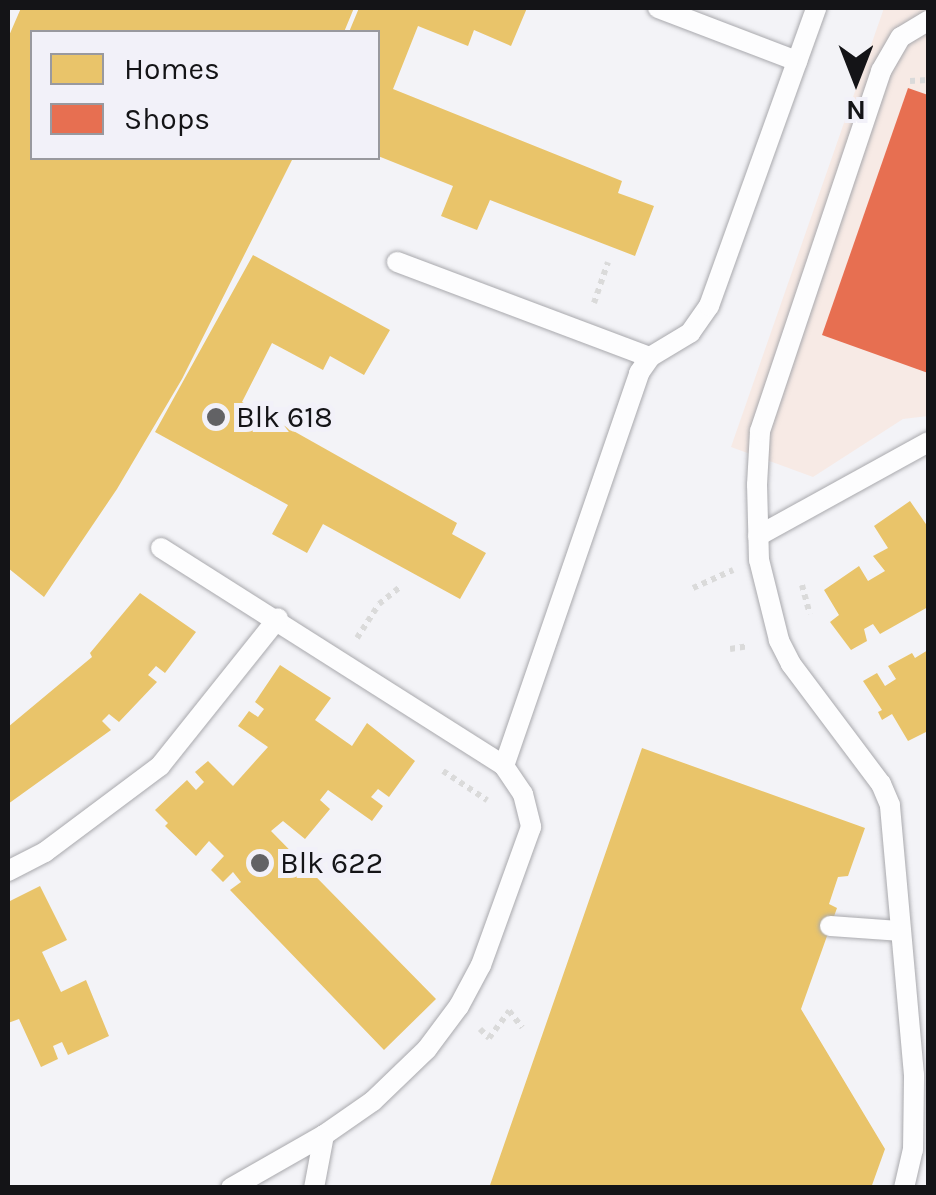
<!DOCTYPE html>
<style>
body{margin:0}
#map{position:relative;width:936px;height:1195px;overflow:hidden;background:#f3f3f7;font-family:Karla,sans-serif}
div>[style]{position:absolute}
.commercial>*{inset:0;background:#f7eae5}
.homes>*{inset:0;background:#e9c46a}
.shops>*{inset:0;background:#e76f51}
.path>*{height:6px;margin-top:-3px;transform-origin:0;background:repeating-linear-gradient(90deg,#dadada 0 5px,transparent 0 10px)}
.roads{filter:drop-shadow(0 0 2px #a9a9ad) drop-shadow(0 0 2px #a9a9ad)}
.lane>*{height:20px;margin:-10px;padding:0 10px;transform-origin:10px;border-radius:10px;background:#fdfdfe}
.dots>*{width:28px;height:28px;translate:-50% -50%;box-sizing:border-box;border:5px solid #f2f1f9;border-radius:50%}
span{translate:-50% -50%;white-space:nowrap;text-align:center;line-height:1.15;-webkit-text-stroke:10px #f2f1f9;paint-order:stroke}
.poi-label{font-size:30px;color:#141417}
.left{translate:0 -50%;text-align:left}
.frame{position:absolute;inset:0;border:10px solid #141417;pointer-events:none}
.legend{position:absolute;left:30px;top:30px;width:350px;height:130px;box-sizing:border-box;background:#f2f1f9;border:2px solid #99999f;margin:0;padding:12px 18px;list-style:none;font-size:30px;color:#141417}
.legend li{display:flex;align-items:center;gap:20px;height:50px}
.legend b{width:50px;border:2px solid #99999f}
.north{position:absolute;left:806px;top:30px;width:100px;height:100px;-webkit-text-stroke:8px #f2f1f9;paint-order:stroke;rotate:180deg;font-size:28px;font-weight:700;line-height:40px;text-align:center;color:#141417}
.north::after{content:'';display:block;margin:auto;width:35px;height:45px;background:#141417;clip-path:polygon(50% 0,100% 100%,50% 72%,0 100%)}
</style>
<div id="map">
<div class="commercial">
<div style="clip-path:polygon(884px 8px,928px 8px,928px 416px,903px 419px,813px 477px,731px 447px)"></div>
</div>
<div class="homes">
<div style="clip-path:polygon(21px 8px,354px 8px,344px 32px,32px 32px,32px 158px,293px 158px,182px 379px,117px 489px,44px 597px,8px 568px,8px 38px)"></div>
<div style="clip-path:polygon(359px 8px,527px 8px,511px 46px,474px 30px,468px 46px,418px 26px,393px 89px,622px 181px,618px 193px,654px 206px,635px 256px,490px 200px,477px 230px,441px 216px,453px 186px,378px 156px,378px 32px,349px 32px)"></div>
<div style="clip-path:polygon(253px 255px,390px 330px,364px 375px,330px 356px,323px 370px,272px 343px,242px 402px,457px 523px,452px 534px,486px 553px,460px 599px,323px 524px,307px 553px,272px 534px,288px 505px,155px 432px)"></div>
<div style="clip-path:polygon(910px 501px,928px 527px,928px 607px,880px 634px,873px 624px,864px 629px,867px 641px,851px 650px,830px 622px,839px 615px,824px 590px,859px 566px,868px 581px,885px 571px,873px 556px,888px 548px,874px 526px)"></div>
<div style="clip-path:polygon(140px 593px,196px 632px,165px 673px,156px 666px,148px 675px,157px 682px,119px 722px,109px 714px,102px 721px,111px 730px,8px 804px,8px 727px,92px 657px,90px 653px)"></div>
<div style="clip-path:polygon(928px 650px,928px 731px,908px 741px,892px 714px,882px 720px,878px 712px,882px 710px,863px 681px,877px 673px,885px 686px,896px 679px,888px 666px,912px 653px,915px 658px)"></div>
<div style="clip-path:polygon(280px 665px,331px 698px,315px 720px,352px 746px,367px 723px,415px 761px,389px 797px,378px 789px,371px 797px,383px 806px,372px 821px,328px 790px,320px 800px,330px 809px,305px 839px,283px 821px,271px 831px,436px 999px,384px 1050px,230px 890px,241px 882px,233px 872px,223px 882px,211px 870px,224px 856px,209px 841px,196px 856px,165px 826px,168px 823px,155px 810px,187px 780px,196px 790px,204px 782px,195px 772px,208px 761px,233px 786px,268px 747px,238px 726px,249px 711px,258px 717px,264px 709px,255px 702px)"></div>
<div style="clip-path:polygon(642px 748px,865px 828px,848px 876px,838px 877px,829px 904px,837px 908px,801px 1009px,885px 1149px,871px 1188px,489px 1188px)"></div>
<div style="clip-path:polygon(40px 886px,67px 940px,42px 952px,61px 992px,86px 980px,109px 1036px,68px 1055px,62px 1042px,53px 1046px,58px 1059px,41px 1067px,19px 1019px,8px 1023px,8px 902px)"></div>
</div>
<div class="shops">
<div style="clip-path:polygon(908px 88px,928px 95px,928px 373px,822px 335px)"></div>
</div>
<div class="path">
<div style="left:910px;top:81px;width:18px;rotate:-3deg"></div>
<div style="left:594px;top:303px;width:43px;rotate:-71.1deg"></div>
<div style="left:802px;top:585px;width:30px;rotate:75deg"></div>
<div style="left:693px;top:588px;width:44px;rotate:-24.2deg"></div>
<div style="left:357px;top:638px;width:40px;rotate:-57.1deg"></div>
<div style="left:379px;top:604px;width:28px;rotate:-39deg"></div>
<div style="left:730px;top:649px;width:19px;rotate:-9deg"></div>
<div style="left:443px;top:771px;width:53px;rotate:33.4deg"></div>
<div style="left:480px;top:1029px;width:13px;rotate:45deg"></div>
<div style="left:489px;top:1038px;width:34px;rotate:-53deg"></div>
<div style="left:509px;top:1011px;width:21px;rotate:51deg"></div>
</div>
<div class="roads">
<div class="lane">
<div style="left:658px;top:8px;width:149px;rotate:20.9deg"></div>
<div style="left:397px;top:262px;width:270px;rotate:20.6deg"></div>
<div style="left:758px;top:536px;width:194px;rotate:-28.9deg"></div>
<div style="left:161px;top:548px;width:406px;rotate:32.4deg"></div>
<div style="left:504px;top:766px;width:34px;rotate:56deg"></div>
<div style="left:523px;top:794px;width:34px;rotate:76deg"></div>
<div style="left:531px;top:827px;width:147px;rotate:109.9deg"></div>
<div style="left:481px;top:965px;width:47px;rotate:118.2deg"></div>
<div style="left:459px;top:1006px;width:54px;rotate:126.7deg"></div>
<div style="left:427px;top:1049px;width:75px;rotate:136.1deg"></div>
<div style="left:373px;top:1101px;width:60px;rotate:145.2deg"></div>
<div style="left:324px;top:1135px;width:107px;rotate:150.3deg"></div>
<div style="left:504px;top:766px;width:416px;rotate:-71deg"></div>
<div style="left:639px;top:373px;width:19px;rotate:-55deg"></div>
<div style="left:650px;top:357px;width:47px;rotate:-31deg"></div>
<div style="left:690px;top:333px;width:33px;rotate:-55deg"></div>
<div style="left:709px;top:306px;width:317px;rotate:-70.2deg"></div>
<div style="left:8px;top:871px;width:42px;rotate:-27.2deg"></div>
<div style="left:45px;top:852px;width:144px;rotate:-36.8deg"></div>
<div style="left:160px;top:766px;width:189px;rotate:-51.4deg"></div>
<div style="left:830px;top:926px;width:69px;rotate:4.1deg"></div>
<div style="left:314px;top:1188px;width:54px;rotate:-79.3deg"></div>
<div style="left:904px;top:1188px;width:39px;rotate:-77deg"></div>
<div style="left:913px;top:1150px;width:75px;rotate:-89.2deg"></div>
<div style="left:914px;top:1075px;width:271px;rotate:-95.1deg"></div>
<div style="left:890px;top:805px;width:23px;rotate:-113deg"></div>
<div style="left:881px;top:784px;width:150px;rotate:-126.9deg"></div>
<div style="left:791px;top:664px;width:27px;rotate:-117deg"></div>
<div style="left:779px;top:640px;width:82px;rotate:-104deg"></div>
<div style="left:759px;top:560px;width:75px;rotate:-91.5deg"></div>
<div style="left:757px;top:485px;width:54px;rotate:-86.8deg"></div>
<div style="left:760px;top:431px;width:380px;rotate:-71.4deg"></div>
<div style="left:881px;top:71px;width:39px;rotate:-60deg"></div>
<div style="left:901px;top:37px;width:31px;rotate:-31deg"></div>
</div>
</div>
<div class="dots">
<div style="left:216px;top:417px;background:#626265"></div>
<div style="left:260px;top:863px;background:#626265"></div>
</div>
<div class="poi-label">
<span class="left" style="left:236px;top:417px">Blk 618</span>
<span class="left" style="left:280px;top:863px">Blk 622</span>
</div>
<div class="frame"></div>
<ul class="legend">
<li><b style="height:28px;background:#e9c46a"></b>Homes</li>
<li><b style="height:28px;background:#e76f51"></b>Shops</li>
</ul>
<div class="north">N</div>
</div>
